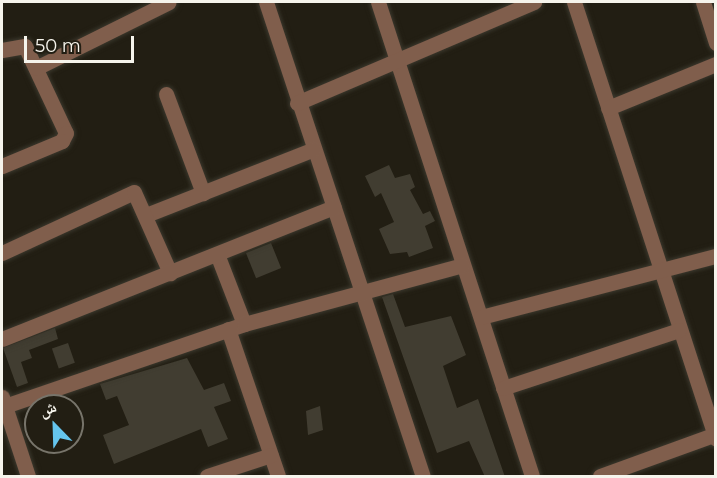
<!DOCTYPE html>
<meta charset="utf-8">
<style>
body{margin:0}
#map{position:relative;width:717px;height:478px;overflow:hidden;background:#221e13;font-family:Montserrat,"Noto Naskh Arabic",sans-serif}
div>[style]{position:absolute}
.building>*{inset:0;background:#413d31;transform-origin:0 0}
.roads{filter:drop-shadow(0 0 2px #3b382d) drop-shadow(0 0 2px #3b382d)}
.minor>*{height:15px;margin:-7.5px;padding:0 7.5px;transform-origin:7.5px;border-radius:7.5px;background:#805e4c}
span{translate:-50% -50%;white-space:nowrap;text-align:center;line-height:1.15;-webkit-text-stroke:4.5px #221e13;paint-order:stroke}
.frame{position:absolute;inset:0;border:3px solid #f6f4ec;pointer-events:none}
.north{position:absolute;left:24px;top:394px;width:60px;height:60px;box-sizing:border-box;background:#221e13;border:2px solid #77746a;border-radius:50%;rotate:337deg;font-size:16px;font-weight:700;line-height:24px;text-align:center;color:#f6f4ec}
.north::after{content:'';display:block;margin:auto;width:21px;height:27px;background:#65c5ee;clip-path:polygon(50% 0,100% 100%,50% 72%,0 100%)}
.scale{position:absolute;left:24px;top:36px;width:110px;height:27px;box-sizing:border-box;border:3px solid #f6f4ec;border-top:0;padding-left:8px;font-size:18px;line-height:21px;white-space:nowrap;color:#f6f4ec;-webkit-text-stroke:4px #221e13;paint-order:stroke}
</style>
<div id="map">
<div class="building">
<div style="clip-path:polygon(389px 165px,395px 178px,410px 174px,415px 187px,410px 190px,423px 214px,430px 211px,435px 221px,425px 226px,433px 248px,409px 257px,407px 252px,390px 254px,379px 229px,394px 222px,381px 193px,375px 197px,365px 176px)"></div>
<div style="left:271px;top:243px;width:27px;height:27px;rotate:68deg"></div>
<div style="clip-path:polygon(393px 294px,405px 327px,451px 316px,466px 355px,443px 366px,457px 408px,478px 399px,505px 477px,485px 477px,469px 441px,437px 453px,382px 297px)"></div>
<div style="clip-path:polygon(55px 328px,58px 339px,29px 350px,32px 358px,21px 362px,28px 383px,17px 387px,3px 348px)"></div>
<div style="left:68px;top:343px;width:21px;height:17px;rotate:71deg"></div>
<div style="clip-path:polygon(187px 358px,204px 390px,224px 383px,231px 401px,214px 407px,228px 439px,208px 447px,201px 429px,114px 464px,103px 435px,129px 425px,117px 396px,106px 400px,100px 384px)"></div>
<div style="clip-path:polygon(320px 406px,323px 430px,308px 435px,306px 411px)"></div>
</div>
<div class="roads">
<div class="minor">
<div style="left:266px;top:2px;width:499px;rotate:71.7deg"></div>
<div style="left:378px;top:2px;width:498px;rotate:72deg"></div>
<div style="left:574px;top:2px;width:459px;rotate:72deg"></div>
<div style="left:703px;top:2px;width:43px;rotate:72.4deg"></div>
<div style="left:2px;top:50px;width:23px;rotate:-10deg"></div>
<div style="left:25px;top:46px;width:96px;rotate:64.8deg"></div>
<div style="left:66px;top:133px;width:9px;rotate:117deg"></div>
<div style="left:62px;top:141px;width:65px;rotate:157.4deg"></div>
<div style="left:36px;top:68px;width:148px;rotate:-26.4deg"></div>
<div style="left:166px;top:94px;width:106px;rotate:69.5deg"></div>
<div style="left:297px;top:103px;width:258px;rotate:-23.1deg"></div>
<div style="left:608px;top:108px;width:117px;rotate:-22.2deg"></div>
<div style="left:146px;top:215px;width:180px;rotate:-21.4deg"></div>
<div style="left:2px;top:253px;width:145px;rotate:-24.8deg"></div>
<div style="left:134px;top:192px;width:89px;rotate:66deg"></div>
<div style="left:217px;top:254px;width:75px;rotate:68.9deg"></div>
<div style="left:481px;top:317px;width:243px;rotate:-14.6deg"></div>
<div style="left:228px;top:329px;width:155px;rotate:71.2deg"></div>
<div style="left:2px;top:339px;width:357px;rotate:-21.7deg"></div>
<div style="left:503px;top:388px;width:185px;rotate:-18.2deg"></div>
<div style="left:2px;top:397px;width:83px;rotate:71.8deg"></div>
<div style="left:2px;top:407px;width:256px;rotate:-18.9deg"></div>
<div style="left:244px;top:324px;width:226px;rotate:-15.1deg"></div>
<div style="left:207px;top:476px;width:67px;rotate:-18.2deg"></div>
<div style="left:600px;top:476px;width:123px;rotate:-19.9deg"></div>
</div>
</div>
<div class="frame"></div>
<div class="north">ش</div>
<div class="scale">50 m</div>
</div>
